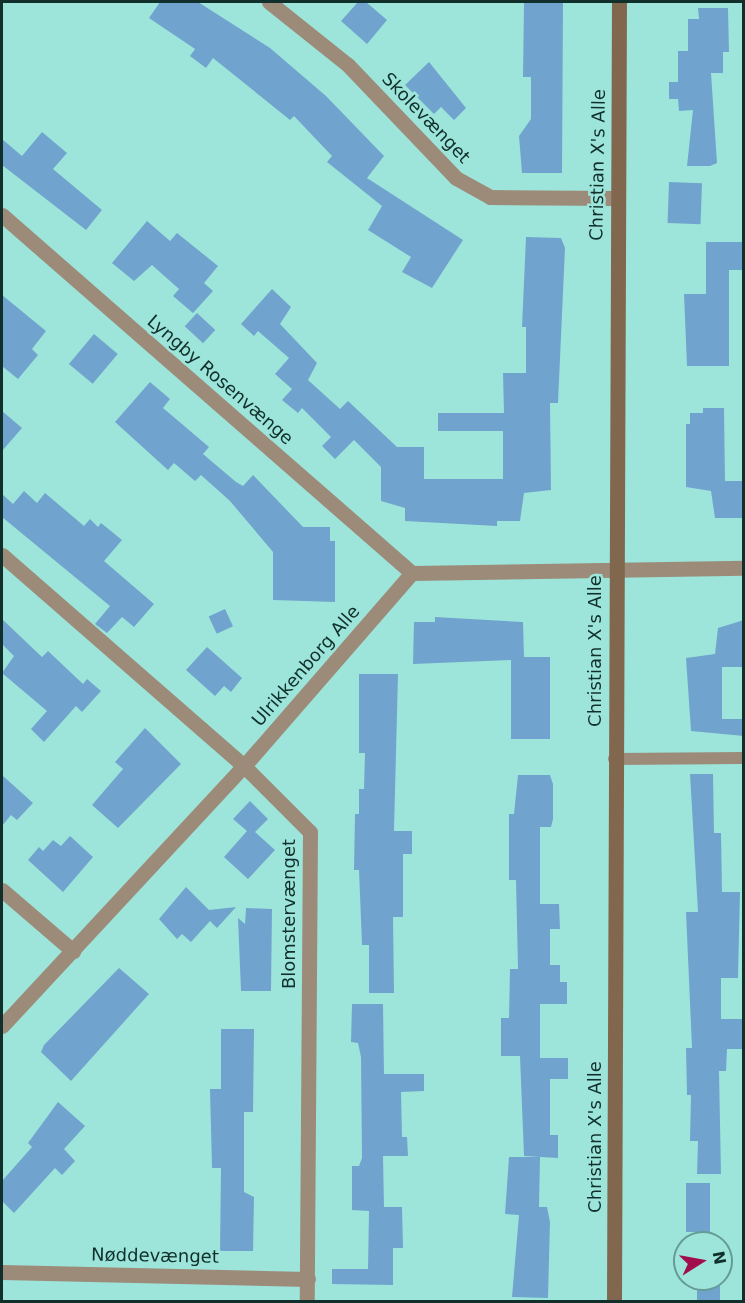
<!DOCTYPE html>
<meta charset="utf-8">
<style>
body{margin:0}
#map{position:relative;width:745px;height:1303px;overflow:hidden;background:#9de5da;font-family:"DejaVu Sans",sans-serif}
div>[style]{position:absolute}
.building>*{inset:0;background:#70a4ce;transform-origin:0 0}
.lane>*{height:12px;margin:-6px;padding:0 6px;transform-origin:6px;border-radius:6px;background:#9d8b7a}
.street>*{height:15px;margin:-7.5px;padding:0 7.5px;transform-origin:7.5px;border-radius:7.5px;background:#9d8b7a}
.secondary>*{height:15px;margin:-7.5px;padding:0 7.5px;transform-origin:7.5px;border-radius:7.5px;background:#82674f}
span{translate:-50% -50%;white-space:nowrap;text-align:center;line-height:1.15;-webkit-text-stroke:5px #9de5da;paint-order:stroke}
.street-label{font-size:18px;color:#112f2b}
.frame{position:absolute;inset:0;border:3px solid #112f2b;pointer-events:none}
.north{position:absolute;left:673px;top:1231px;width:60px;height:60px;box-sizing:border-box;background:#9de5da;border:2px solid #659c94;border-radius:50%;rotate:79deg;font-size:16px;font-weight:700;line-height:24px;text-align:center;color:#112f2b}
.north::after{content:'';display:block;margin:auto;width:21px;height:27px;background:#a20d4e;clip-path:polygon(50% 0,100% 100%,50% 72%,0 100%)}
</style>
<div id="map">
<div class="building">
<div style="clip-path:polygon(160px 2px,198px 2px,270px 48px,326px 96px,384px 156px,367px 178px,463px 240px,432px 288px,402px 272px,411px 257px,368px 230px,382px 206px,327px 162px,332px 156px,294px 116px,290px 120px,213px 58px,206px 68px,190px 56px,195px 49px,149px 18px)"></div>
<div style="clip-path:polygon(358px 2px,366px 2px,387px 20px,367px 44px,341px 21px)"></div>
<div style="clip-path:polygon(524px 2px,563px 2px,562px 173px,522px 173px,519px 136px,531px 119px,531px 77px,523px 77px)"></div>
<div style="clip-path:polygon(698px 8px,728px 8px,729px 52px,723px 52px,723px 73px,711px 73px,717px 163px,710px 166px,687px 166px,693px 110px,679px 111px,678px 99px,669px 99px,669px 82px,678px 82px,678px 51px,688px 51px,688px 19px,699px 19px)"></div>
<div style="clip-path:polygon(429px 62px,466px 108px,454px 120px,441px 107px,434px 114px,405px 85px)"></div>
<div style="clip-path:polygon(42px 132px,67px 153px,53px 169px,102px 210px,86px 230px,2px 165px,2px 139px,22px 156px)"></div>
<div style="left:669px;top:182px;width:33px;height:41px;rotate:2deg"></div>
<div style="clip-path:polygon(147px 221px,170px 241px,177px 233px,218px 266px,204px 283px,213px 291px,193px 313px,173px 296px,179px 289px,152px 265px,134px 281px,112px 263px)"></div>
<div style="clip-path:polygon(526px 237px,561px 238px,565px 248px,558px 403px,550px 403px,551px 490px,524px 493px,520px 521px,497px 521px,497px 526px,405px 521px,405px 508px,381px 501px,381px 467px,354px 440px,335px 459px,322px 446px,331px 437px,302px 408px,298px 413px,282px 400px,292px 389px,275px 374px,289px 358px,258px 331px,254px 336px,241px 324px,272px 289px,291px 307px,280px 324px,317px 363px,308px 380px,340px 409px,348px 401px,397px 447px,424px 447px,424px 479px,503px 479px,503px 431px,438px 431px,438px 413px,504px 413px,503px 373px,526px 373px,526px 327px,522px 327px)"></div>
<div style="clip-path:polygon(706px 242px,744px 242px,744px 270px,729px 270px,729px 366px,687px 366px,684px 294px,706px 294px)"></div>
<div style="clip-path:polygon(2px 295px,46px 331px,32px 349px,38px 355px,18px 379px,2px 366px)"></div>
<div style="left:197px;top:313px;width:25px;height:18px;rotate:43deg"></div>
<div style="left:94px;top:334px;width:31px;height:39px;rotate:40deg"></div>
<div style="clip-path:polygon(150px 382px,170px 399px,163px 408px,209px 447px,203px 454px,236px 482px,243px 486px,253px 475px,303px 527px,330px 527px,330px 541px,335px 541px,335px 602px,273px 600px,273px 552px,230px 501px,201px 475px,195px 481px,174px 463px,168px 470px,115px 422px)"></div>
<div style="clip-path:polygon(703px 408px,724px 408px,725px 481px,744px 481px,744px 518px,715px 518px,711px 491px,686px 487px,686px 424px,690px 424px,690px 413px,703px 413px)"></div>
<div style="clip-path:polygon(2px 411px,22px 428px,2px 451px)"></div>
<div style="clip-path:polygon(24px 491px,37px 503px,45px 493px,84px 526px,90px 519px,98px 527px,101px 523px,122px 540px,104px 561px,154px 604px,134px 627px,122px 617px,107px 633px,95px 624px,110px 606px,2px 517px,2px 494px,13px 504px)"></div>
<div style="left:225px;top:609px;width:19px;height:18px;rotate:65deg"></div>
<div style="clip-path:polygon(435px 617px,523px 622px,524px 657px,550px 657px,550px 739px,511px 739px,511px 660px,413px 664px,414px 622px,435px 622px)"></div>
<div style="clip-path:polygon(2px 619px,42px 657px,48px 651px,83px 684px,87px 679px,101px 691px,82px 712px,76px 706px,44px 742px,31px 729px,47px 711px,2px 673px,14px 656px,2px 644px)"></div>
<div style="clip-path:polygon(744px 620px,744px 667px,722px 667px,722px 719px,744px 719px,744px 736px,691px 731px,686px 658px,715px 654px,718px 628px)"></div>
<div style="clip-path:polygon(207px 647px,242px 678px,231px 692px,224px 686px,215px 696px,186px 670px)"></div>
<div style="clip-path:polygon(359px 674px,398px 674px,394px 831px,412px 831px,412px 854px,403px 854px,403px 917px,393px 917px,394px 993px,369px 993px,369px 945px,362px 945px,359px 870px,354px 870px,355px 814px,359px 814px,359px 789px,364px 789px,365px 753px,359px 753px)"></div>
<div style="clip-path:polygon(145px 728px,181px 764px,118px 828px,92px 805px,123px 769px,115px 762px)"></div>
<div style="clip-path:polygon(690px 774px,713px 774px,714px 833px,721px 833px,722px 892px,740px 892px,738px 978px,721px 978px,721px 1019px,743px 1019px,743px 1049px,727px 1049px,726px 1071px,719px 1071px,721px 1174px,697px 1174px,698px 1141px,690px 1141px,691px 1095px,687px 1095px,686px 1048px,692px 1048px,686px 912px,698px 912px)"></div>
<div style="clip-path:polygon(2px 775px,33px 803px,17px 820px,11px 815px,2px 826px)"></div>
<div style="clip-path:polygon(518px 775px,550px 775px,553px 784px,553px 819px,551px 827px,540px 827px,540px 904px,559px 904px,560px 929px,550px 929px,550px 965px,560px 965px,560px 982px,567px 982px,567px 1004px,540px 1004px,540px 1058px,568px 1058px,568px 1079px,550px 1079px,550px 1135px,558px 1135px,558px 1158px,524px 1156px,520px 1056px,501px 1056px,501px 1018px,509px 1018px,510px 969px,518px 969px,516px 880px,509px 880px,509px 814px,514px 814px)"></div>
<div style="clip-path:polygon(250px 801px,268px 819px,255px 832px,275px 850px,248px 879px,224px 857px,247px 831px,233px 819px)"></div>
<div style="clip-path:polygon(70px 836px,93px 857px,63px 892px,28px 860px,39px 847px,43px 851px,53px 840px,61px 846px)"></div>
<div style="clip-path:polygon(186px 887px,209px 910px,236px 907px,217px 928px,210px 921px,191px 942px,182px 934px,177px 939px,159px 919px)"></div>
<div style="clip-path:polygon(246px 908px,272px 909px,271px 991px,241px 991px,238px 918px,245px 924px)"></div>
<div style="clip-path:polygon(119px 968px,149px 994px,71px 1081px,41px 1052px,44px 1045px)"></div>
<div style="clip-path:polygon(352px 1004px,383px 1004px,384px 1074px,424px 1074px,424px 1091px,401px 1092px,402px 1137px,407px 1137px,408px 1156px,383px 1156px,384px 1207px,402px 1207px,403px 1248px,393px 1248px,393px 1285px,332px 1284px,332px 1269px,368px 1269px,369px 1211px,352px 1210px,352px 1166px,359px 1166px,362px 1158px,361px 1057px,358px 1043px,351px 1042px)"></div>
<div style="clip-path:polygon(221px 1029px,254px 1029px,253px 1112px,244px 1112px,244px 1192px,254px 1197px,253px 1251px,220px 1251px,221px 1168px,212px 1168px,210px 1089px,221px 1089px)"></div>
<div style="clip-path:polygon(58px 1102px,85px 1126px,64px 1149px,75px 1161px,62px 1175px,55px 1168px,14px 1213px,2px 1201px,2px 1181px,32px 1147px,28px 1143px)"></div>
<div style="clip-path:polygon(509px 1157px,540px 1157px,539px 1207px,547px 1207px,550px 1222px,548px 1298px,512px 1297px,519px 1215px,505px 1214px)"></div>
<div style="left:686px;top:1183px;width:24px;height:49px"></div>
<div style="left:697px;top:1279px;width:23px;height:22px"></div>
</div>
<div class="lane">
<div style="left:614px;top:759px;width:130px;rotate:-0.4deg"></div>
</div>
<div class="street">
<div style="left:269px;top:2px;width:101px;rotate:38.6deg"></div>
<div style="left:348px;top:65px;width:156px;rotate:46.3deg"></div>
<div style="left:456px;top:178px;width:39px;rotate:29deg"></div>
<div style="left:490px;top:197px;width:127px;rotate:0.5deg"></div>
<div style="left:2px;top:215px;width:544px;rotate:41.13deg"></div>
<div style="left:2px;top:555px;width:321px;rotate:41.1deg"></div>
<div style="left:244px;top:766px;width:93px;rotate:45deg"></div>
<div style="left:310px;top:832px;width:470px;rotate:90.4deg"></div>
<div style="left:2px;top:890px;width:94px;rotate:40.7deg"></div>
<div style="left:2px;top:1026px;width:355px;rotate:-47.1deg"></div>
<div style="left:244px;top:766px;width:256px;rotate:-49deg"></div>
<div style="left:412px;top:573px;width:332px;rotate:-0.9deg"></div>
<div style="left:2px;top:1272px;width:306px;rotate:1.3deg"></div>
</div>
<div class="secondary">
<div style="left:614px;top:1302px;width:1300px;rotate:-89.78deg"></div>
</div>
<div class="street-label">
<span style="left:426px;top:118px;rotate:46deg">Skolevænget</span>
<span style="left:598px;top:165px;rotate:-89deg">Christian X's Alle</span>
<span style="left:220px;top:380px;rotate:41deg">Lyngby Rosenvænge</span>
<span style="left:595px;top:651px;rotate:-90deg">Christian X's Alle</span>
<span style="left:306px;top:666px;rotate:-49deg">Ulrikkenborg Alle</span>
<span style="left:289px;top:914px;rotate:-90deg">Blomstervænget</span>
<span style="left:595px;top:1137px;rotate:-90deg">Christian X's Alle</span>
<span style="left:155px;top:1256px;rotate:1deg">Nøddevænget</span>
</div>
<div class="frame"></div>
<div class="north">N</div>
</div>
